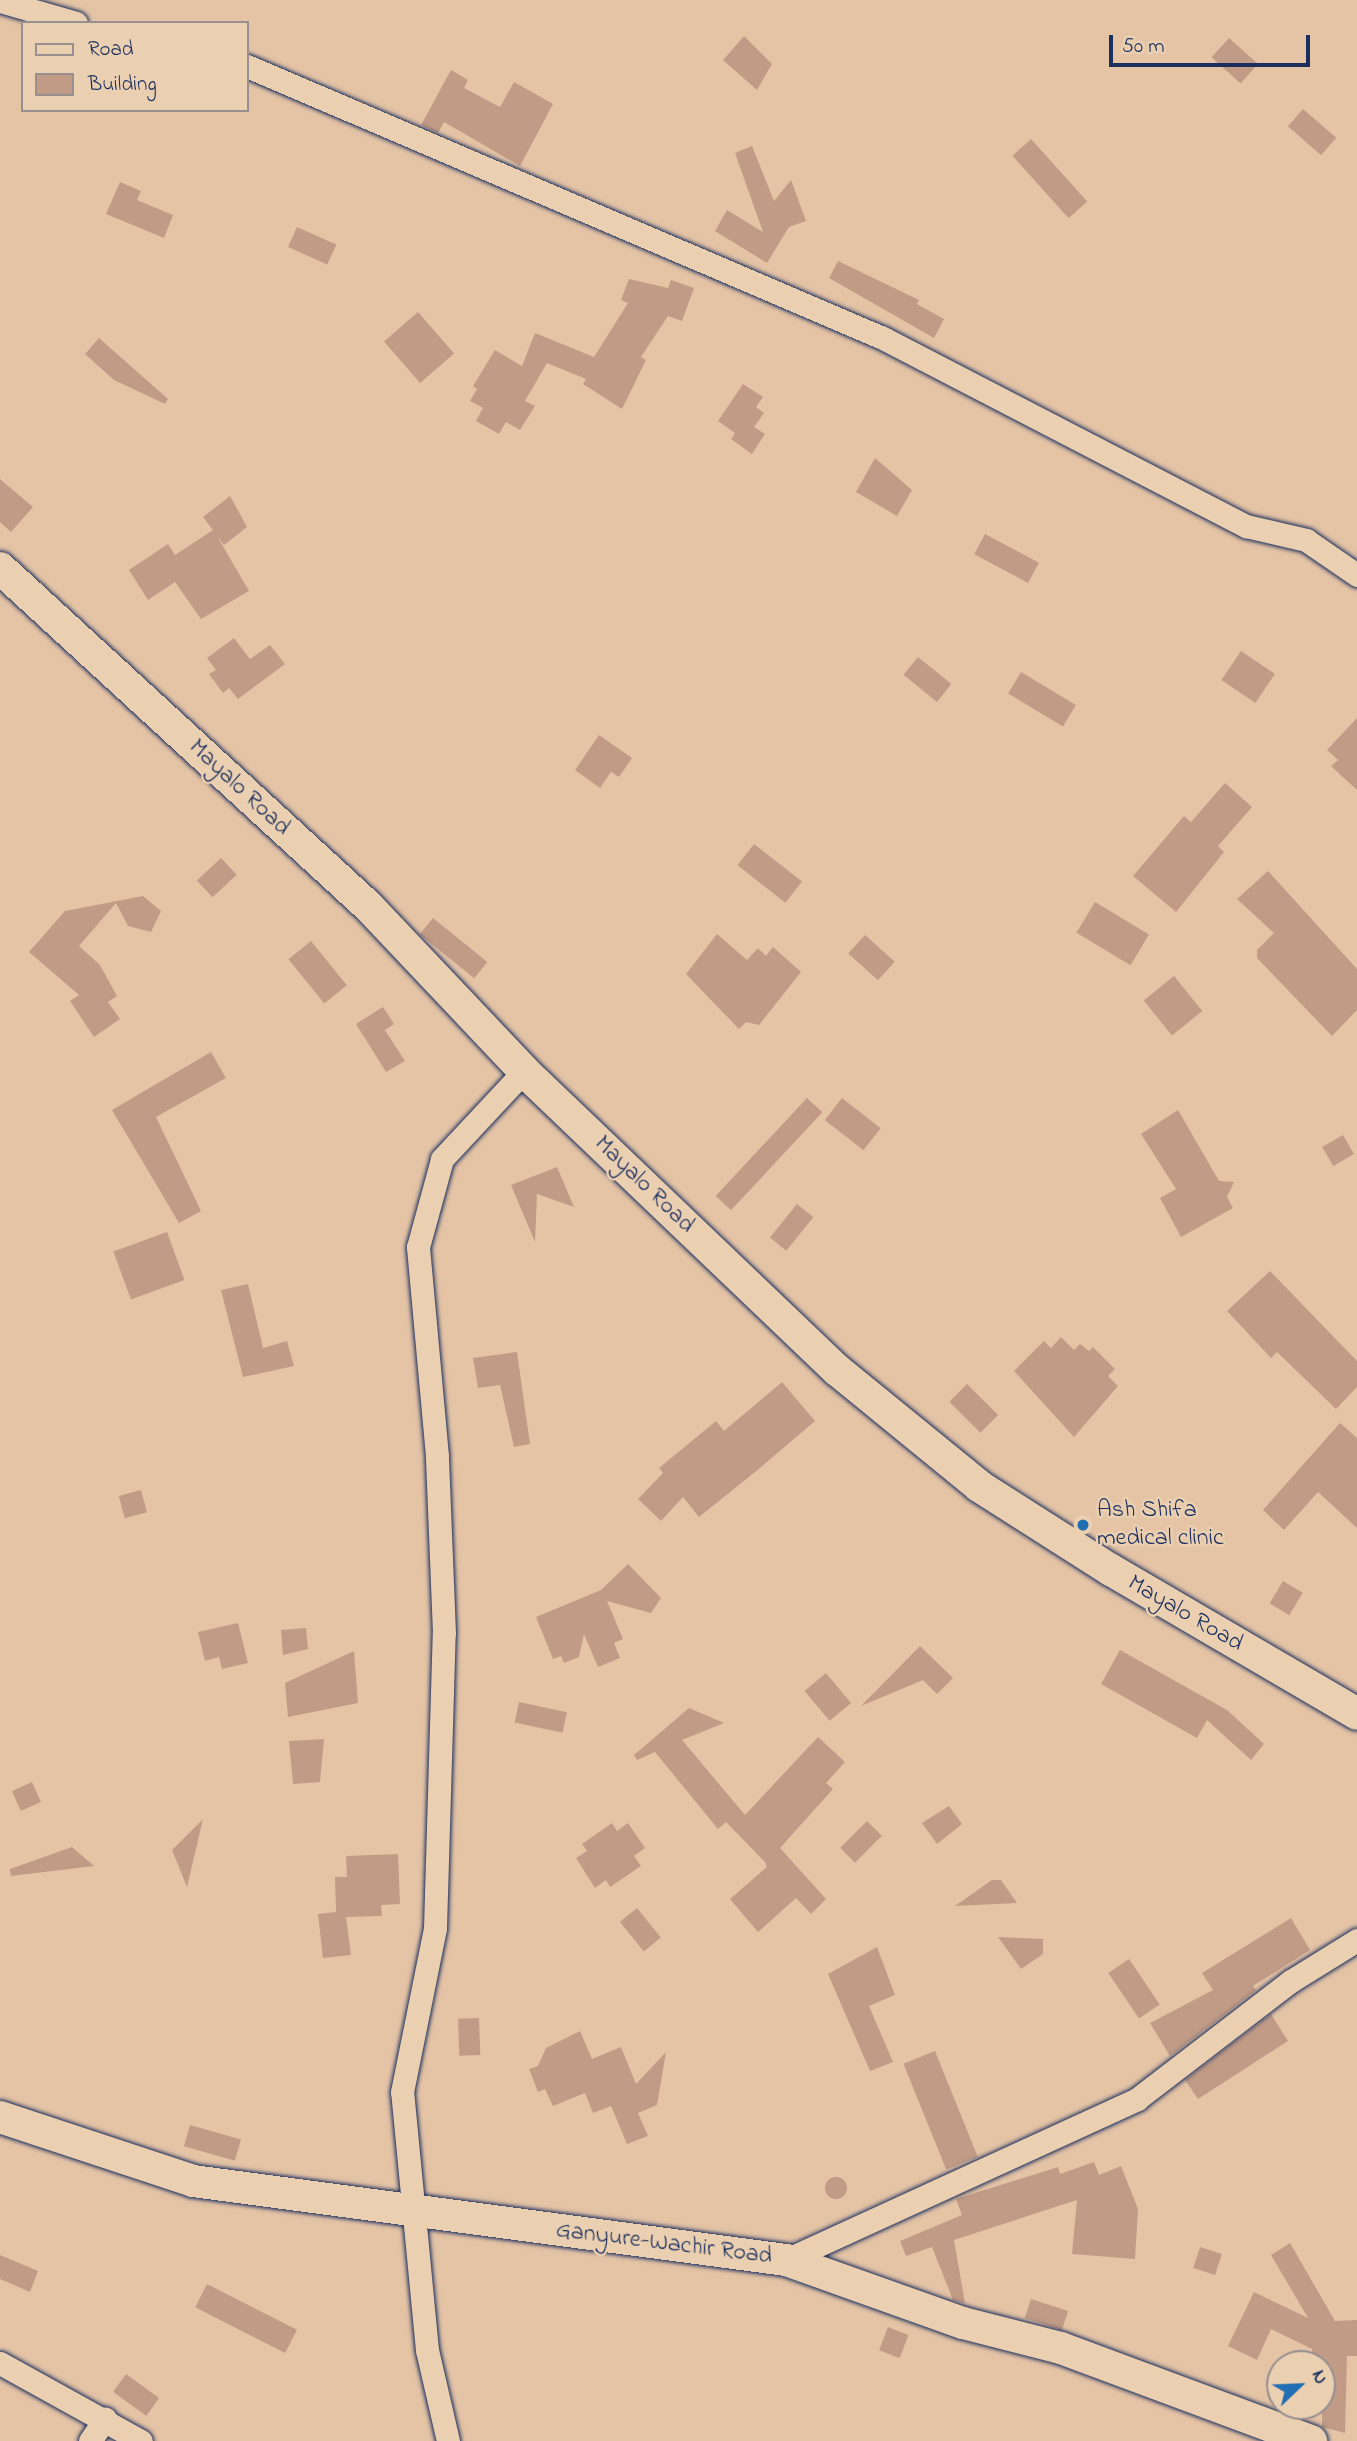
<!DOCTYPE html>
<style>
body{margin:0}
#map{position:relative;width:1357px;height:2441px;overflow:hidden;background:#e5c4a6;font-family:"Indie Flower",sans-serif}
div>[style]{position:absolute}
.building>*{inset:0;background:#c29b86;transform-origin:0 0}
.round{border-radius:50%}
.roads{filter:drop-shadow(0 0 2px #1b2f5e) drop-shadow(0 0 2px #1b2f5e)}
.street>*{height:23px;margin:-11.5px;padding:0 11.5px;transform-origin:11.5px;border-radius:11.5px;background:#eacfb1}
.secondary>*{height:32px;margin:-16px;padding:0 16px;transform-origin:16px;border-radius:16px;background:#eacfb1}
.dots>*{width:19px;height:19px;translate:-50% -50%;box-sizing:border-box;border:4px solid #eacfb1;border-radius:50%}
span{translate:-50% -50%;white-space:nowrap;text-align:center;line-height:1.15;-webkit-text-stroke:5px #eacfb1;paint-order:stroke}
.street-label{font-size:24px;color:#1b2f5e}
.poi-label{font-size:24px;color:#1b2f5e}
.left{translate:0 -50%;text-align:left}
.legend{position:absolute;left:21px;top:21px;width:228px;height:91px;box-sizing:border-box;background:#eacfb1;border:2px solid #978f90;margin:0;padding:9px 12px;list-style:none;font-size:21px;color:#1b2f5e}
.legend li{display:flex;align-items:center;gap:14px;height:35px}
.legend b{width:35px;border:2px solid #978f90}
.north{position:absolute;left:1266px;top:2350px;width:70px;height:70px;box-sizing:border-box;background:#eacfb1;border:2px solid #978f90;border-radius:50%;rotate:67deg;font-size:19px;font-weight:700;line-height:28px;text-align:center;color:#1b2f5e}
.north::after{content:'';display:block;margin:auto;width:24px;height:32px;background:#1f6fb2;clip-path:polygon(50% 0,100% 100%,50% 72%,0 100%)}
.scale{position:absolute;left:1109px;top:35px;width:201px;height:32px;box-sizing:border-box;border:4px solid #1b2f5e;border-top:0;padding-left:9px;font-size:21px;line-height:24px;white-space:nowrap;color:#1b2f5e;-webkit-text-stroke:5px #eacfb1;paint-order:stroke}
</style>
<div id="map">
<div class="building">
<div style="clip-path:polygon(744px 36px,772px 64px,757px 90px,723px 60px)"></div>
<div style="left:1229px;top:38px;width:39px;height:26px;rotate:42deg"></div>
<div style="clip-path:polygon(451px 70px,468px 80px,464px 88px,500px 107px,514px 82px,553px 104px,520px 166px,444px 122px,438px 133px,421px 125px)"></div>
<div style="left:1303px;top:109px;width:44px;height:23px;rotate:41deg"></div>
<div style="left:1031px;top:139px;width:84px;height:25px;rotate:48deg"></div>
<div style="clip-path:polygon(752px 146px,774px 201px,791px 180px,806px 221px,789px 227px,767px 263px,715px 231px,727px 210px,763px 232px,735px 153px)"></div>
<div style="clip-path:polygon(120px 182px,141px 191px,137px 200px,173px 215px,164px 238px,106px 214px)"></div>
<div style="left:297px;top:227px;width:43px;height:22px;rotate:24deg"></div>
<div style="clip-path:polygon(838px 261px,919px 300px,917px 304px,944px 319px,934px 338px,829px 278px)"></div>
<div style="clip-path:polygon(629px 279px,668px 288px,671px 280px,694px 288px,682px 321px,668px 316px,641px 357px,646px 360px,622px 409px,583px 384px,586px 379px,547px 363px,525px 401px,535px 406px,520px 430px,506px 422px,499px 434px,476px 421px,483px 408px,470px 401px,477px 389px,473px 386px,495px 350px,522px 366px,535px 333px,594px 357px,628px 303px,621px 300px)"></div>
<div style="left:418px;top:312px;width:55px;height:45px;rotate:49deg"></div>
<div style="clip-path:polygon(99px 338px,168px 399px,165px 404px,114px 380px,85px 354px)"></div>
<div style="clip-path:polygon(743px 384px,763px 397px,756px 407px,764px 413px,754px 427px,765px 434px,752px 454px,731px 439px,735px 433px,718px 421px)"></div>
<div style="clip-path:polygon(875px 458px,912px 490px,897px 516px,856px 492px)"></div>
<div style="clip-path:polygon(0 479px,33px 507px,11px 532px,0 522px)"></div>
<div style="clip-path:polygon(230px 496px,247px 527px,224px 545px,217px 536px,249px 591px,201px 619px,175px 582px,148px 600px,129px 570px,168px 544px,175px 555px,213px 530px,203px 517px)"></div>
<div style="left:985px;top:534px;width:61px;height:23px;rotate:28deg"></div>
<div style="clip-path:polygon(234px 638px,250px 659px,270px 645px,285px 664px,238px 699px,229px 688px,223px 693px,209px 674px,216px 670px,207px 658px)"></div>
<div style="left:1241px;top:651px;width:41px;height:35px;rotate:34deg"></div>
<div style="left:918px;top:657px;width:43px;height:23px;rotate:39deg"></div>
<div style="left:1021px;top:672px;width:64px;height:25px;rotate:31deg"></div>
<div style="clip-path:polygon(1357px 718px,1357px 790px,1331px 766px,1338px 760px,1327px 750px)"></div>
<div style="clip-path:polygon(599px 735px,632px 758px,619px 777px,611px 772px,600px 788px,575px 770px)"></div>
<div style="clip-path:polygon(1225px 783px,1252px 807px,1218px 846px,1224px 852px,1176px 912px,1133px 876px,1184px 816px,1191px 822px)"></div>
<div style="left:754px;top:844px;width:61px;height:27px;rotate:38deg"></div>
<div style="left:221px;top:858px;width:23px;height:33px;rotate:47deg"></div>
<div style="clip-path:polygon(1268px 871px,1357px 969px,1357px 1010px,1332px 1036px,1257px 958px,1257px 950px,1274px 933px,1237px 899px)"></div>
<div style="clip-path:polygon(143px 896px,161px 911px,151px 932px,128px 926px,116px 903px,79px 946px,100px 965px,117px 996px,108px 1002px,120px 1019px,94px 1037px,70px 1001px,79px 995px,29px 952px,65px 911px)"></div>
<div style="left:1095px;top:902px;width:63px;height:36px;rotate:31deg"></div>
<div style="left:433px;top:918px;width:70px;height:21px;rotate:39deg"></div>
<div style="clip-path:polygon(717px 934px,747px 960px,758px 948px,766px 956px,773px 947px,801px 972px,759px 1025px,746px 1022px,739px 1029px,686px 974px)"></div>
<div style="left:865px;top:935px;width:40px;height:25px;rotate:42deg"></div>
<div style="left:311px;top:941px;width:57px;height:29px;rotate:51deg"></div>
<div style="left:1174px;top:976px;width:45px;height:39px;rotate:51deg"></div>
<div style="clip-path:polygon(383px 1007px,394px 1024px,385px 1030px,405px 1061px,386px 1072px,356px 1024px)"></div>
<div style="clip-path:polygon(211px 1052px,226px 1078px,156px 1117px,201px 1211px,179px 1223px,112px 1110px)"></div>
<div style="left:807px;top:1098px;width:21px;height:134px;rotate:43deg"></div>
<div style="left:842px;top:1098px;width:49px;height:28px;rotate:38deg"></div>
<div style="clip-path:polygon(1178px 1110px,1219px 1181px,1234px 1182px,1227px 1197px,1233px 1208px,1181px 1237px,1160px 1198px,1176px 1189px,1141px 1134px)"></div>
<div style="left:1343px;top:1135px;width:22px;height:24px;rotate:60deg"></div>
<div style="clip-path:polygon(557px 1167px,574px 1207px,537px 1194px,535px 1242px,511px 1185px)"></div>
<div style="left:797px;top:1204px;width:21px;height:43px;rotate:39deg"></div>
<div style="left:167px;top:1232px;width:51px;height:57px;rotate:70deg"></div>
<div style="clip-path:polygon(1270px 1271px,1357px 1361px,1357px 1387px,1336px 1409px,1277px 1352px,1271px 1358px,1227px 1311px)"></div>
<div style="clip-path:polygon(248px 1284px,263px 1348px,287px 1341px,294px 1366px,243px 1377px,221px 1290px)"></div>
<div style="clip-path:polygon(1061px 1337px,1074px 1350px,1080px 1344px,1089px 1351px,1093px 1347px,1115px 1369px,1108px 1376px,1118px 1386px,1074px 1437px,1014px 1371px,1044px 1341px,1051px 1348px)"></div>
<div style="clip-path:polygon(517px 1352px,530px 1444px,514px 1447px,500px 1385px,478px 1388px,473px 1358px)"></div>
<div style="clip-path:polygon(782px 1382px,815px 1421px,760px 1468px,699px 1517px,683px 1497px,661px 1521px,638px 1499px,663px 1473px,659px 1468px,716px 1421px,724px 1431px)"></div>
<div style="left:967px;top:1384px;width:44px;height:25px;rotate:45deg"></div>
<div style="clip-path:polygon(1340px 1423px,1357px 1438px,1357px 1528px,1318px 1492px,1284px 1530px,1263px 1510px)"></div>
<div style="left:141px;top:1490px;width:23px;height:23px;rotate:75deg"></div>
<div style="clip-path:polygon(628px 1564px,661px 1598px,651px 1613px,607px 1601px,623px 1639px,614px 1643px,620px 1658px,598px 1667px,584px 1634px,579px 1657px,564px 1663px,561px 1656px,553px 1659px,536px 1617px,601px 1590px)"></div>
<div style="left:1283px;top:1581px;width:23px;height:26px;rotate:31deg"></div>
<div style="clip-path:polygon(238px 1623px,248px 1663px,222px 1669px,219px 1657px,205px 1661px,198px 1632px)"></div>
<div style="clip-path:polygon(306px 1628px,308px 1649px,283px 1655px,281px 1630px)"></div>
<div style="clip-path:polygon(920px 1646px,953px 1678px,937px 1694px,923px 1680px,861px 1706px)"></div>
<div style="clip-path:polygon(1120px 1650px,1227px 1710px,1264px 1744px,1251px 1760px,1207px 1720px,1197px 1738px,1101px 1684px)"></div>
<div style="clip-path:polygon(354px 1651px,358px 1703px,288px 1717px,285px 1683px)"></div>
<div style="left:826px;top:1673px;width:39px;height:28px;rotate:50deg"></div>
<div style="left:519px;top:1702px;width:49px;height:21px;rotate:12deg"></div>
<div style="clip-path:polygon(689px 1708px,724px 1723px,682px 1740px,745px 1815px,818px 1737px,845px 1762px,826px 1783px,833px 1789px,780px 1848px,826px 1899px,811px 1914px,796px 1898px,758px 1932px,730px 1899px,767px 1867px,765px 1862px,726px 1822px,718px 1829px,655px 1752px,637px 1760px,634px 1755px)"></div>
<div style="clip-path:polygon(324px 1739px,320px 1782px,293px 1784px,289px 1741px)"></div>
<div style="left:32px;top:1782px;width:22px;height:22px;rotate:66deg"></div>
<div style="clip-path:polygon(949px 1806px,962px 1824px,937px 1844px,922px 1823px)"></div>
<div style="clip-path:polygon(203px 1819px,187px 1887px,172px 1850px)"></div>
<div style="left:867px;top:1821px;width:21px;height:38px;rotate:45deg"></div>
<div style="clip-path:polygon(612px 1823px,617px 1831px,628px 1823px,645px 1848px,634px 1856px,641px 1866px,610px 1887px,606px 1880px,595px 1888px,576px 1858px,587px 1851px,582px 1844px)"></div>
<div style="clip-path:polygon(72px 1847px,94px 1866px,11px 1876px,10px 1869px)"></div>
<div style="clip-path:polygon(398px 1854px,400px 1904px,381px 1905px,382px 1916px,346px 1917px,351px 1955px,323px 1958px,318px 1914px,336px 1912px,335px 1877px,347px 1877px,346px 1856px)"></div>
<div style="clip-path:polygon(992px 1880px,1001px 1880px,1017px 1903px,955px 1906px)"></div>
<div style="left:637px;top:1908px;width:38px;height:22px;rotate:51deg"></div>
<div style="clip-path:polygon(1291px 1918px,1310px 1950px,1253px 1986px,1256px 1990px,1170px 2056px,1150px 2023px,1213px 1990px,1202px 1973px)"></div>
<div style="clip-path:polygon(998px 1937px,1043px 1939px,1043px 1954px,1021px 1969px)"></div>
<div style="clip-path:polygon(877px 1947px,895px 1995px,869px 2006px,893px 2062px,870px 2071px,828px 1974px)"></div>
<div style="left:1129px;top:1959px;width:55px;height:25px;rotate:56deg"></div>
<div style="clip-path:polygon(1271px 2014px,1288px 2041px,1198px 2099px,1185px 2080px)"></div>
<div style="left:479px;top:2018px;width:37px;height:21px;rotate:88deg"></div>
<div style="clip-path:polygon(580px 2031px,592px 2059px,621px 2047px,636px 2084px,666px 2052px,657px 2105px,638px 2113px,648px 2136px,627px 2144px,611px 2106px,593px 2113px,585px 2093px,553px 2106px,545px 2089px,538px 2092px,529px 2069px,538px 2066px,546px 2048px)"></div>
<div style="left:935px;top:2051px;width:114px;height:34px;rotate:68deg"></div>
<div style="left:190px;top:2125px;width:53px;height:22px;rotate:16deg"></div>
<div style="clip-path:polygon(1094px 2162px,1099px 2175px,1121px 2166px,1138px 2209px,1135px 2259px,1072px 2254px,1077px 2200px,954px 2240px,965px 2303px,953px 2300px,932px 2247px,906px 2256px,900px 2241px,962px 2215px,956px 2199px,1058px 2167px,1060px 2174px)"></div>
<div class="round" style="left:825px;top:2177px;width:22px;height:22px"></div>
<div style="clip-path:polygon(1290px 2243px,1335px 2321px,1357px 2320px,1357px 2356px,1347px 2356px,1345px 2433px,1322px 2427px,1322px 2364px,1313px 2364px,1312px 2349px,1271px 2329px,1257px 2360px,1228px 2346px,1254px 2292px,1308px 2318px,1271px 2255px)"></div>
<div style="left:1200px;top:2247px;width:23px;height:22px;rotate:18deg"></div>
<div style="clip-path:polygon(0 2255px,38px 2271px,30px 2292px,0 2279px)"></div>
<div style="left:207px;top:2284px;width:101px;height:26px;rotate:27deg"></div>
<div style="left:1031px;top:2299px;width:39px;height:20px;rotate:18deg"></div>
<div style="left:888px;top:2327px;width:22px;height:25px;rotate:21deg"></div>
<div style="left:126px;top:2374px;width:41px;height:22px;rotate:36deg"></div>
</div>
<div class="roads">
<div class="street">
<div style="left:0;top:1px;width:79px;rotate:16.1deg"></div>
<div style="left:247px;top:66px;width:692px;rotate:23.16deg"></div>
<div style="left:883px;top:338px;width:409px;rotate:27.4deg"></div>
<div style="left:1246px;top:526px;width:62px;rotate:13.1deg"></div>
<div style="left:1306px;top:540px;width:62px;rotate:34.5deg"></div>
<div style="left:786px;top:2260px;width:386px;rotate:-24.6deg"></div>
<div style="left:1137px;top:2099px;width:194px;rotate:-37.5deg"></div>
<div style="left:1291px;top:1981px;width:78px;rotate:-31.8deg"></div>
<div style="left:0;top:2363px;width:161px;rotate:29deg"></div>
<div style="left:90px;top:2441px;width:27px;rotate:-56deg"></div>
<div style="left:448px;top:2441px;width:93px;rotate:-103deg"></div>
<div style="left:427px;top:2350px;width:259px;rotate:-95.5deg"></div>
<div style="left:402px;top:2092px;width:167px;rotate:-78.6deg"></div>
<div style="left:435px;top:1928px;width:295px;rotate:-88.3deg"></div>
<div style="left:444px;top:1633px;width:177px;rotate:-92.3deg"></div>
<div style="left:437px;top:1456px;width:210px;rotate:-95.2deg"></div>
<div style="left:418px;top:1247px;width:91px;rotate:-74.7deg"></div>
<div style="left:442px;top:1159px;width:120px;rotate:-47deg"></div>
</div>
<div class="secondary">
<div style="left:0;top:568px;width:501px;rotate:42.57deg"></div>
<div style="left:369px;top:907px;width:226px;rotate:46.6deg"></div>
<div style="left:524px;top:1071px;width:433px;rotate:43.7deg"></div>
<div style="left:837px;top:1370px;width:183px;rotate:39.2deg"></div>
<div style="left:979px;top:1486px;width:156px;rotate:32.5deg"></div>
<div style="left:1111px;top:1570px;width:285px;rotate:30.3deg"></div>
<div style="left:0;top:2117px;width:203px;rotate:18.3deg"></div>
<div style="left:193px;top:2181px;width:598px;rotate:7.59deg"></div>
<div style="left:786px;top:2260px;width:188px;rotate:19.6deg"></div>
<div style="left:963px;top:2323px;width:101px;rotate:14.3deg"></div>
<div style="left:1061px;top:2348px;width:267px;rotate:20.4deg"></div>
</div>
</div>
<div class="dots">
<div style="left:1083px;top:1525px;background:#1f6fb2"></div>
</div>
<div class="street-label">
<span style="left:239px;top:788px;rotate:43deg">Mayalo Road</span>
<span style="left:644px;top:1185px;rotate:44deg">Mayalo Road</span>
<span style="left:1185px;top:1614px;rotate:30deg">Mayalo Road</span>
<span style="left:664px;top:2244px;rotate:7deg">Ganyure-Wachir Road</span>
</div>
<div class="poi-label">
<span class="left" style="left:1097px;top:1525px">Ash Shifa<br>medical clinic</span>
</div>
<ul class="legend">
<li><b style="height:9px;background:#eacfb1"></b>Road</li>
<li><b style="height:19px;background:#c29b86"></b>Building</li>
</ul>
<div class="north">N</div>
<div class="scale">50 m</div>
</div>
